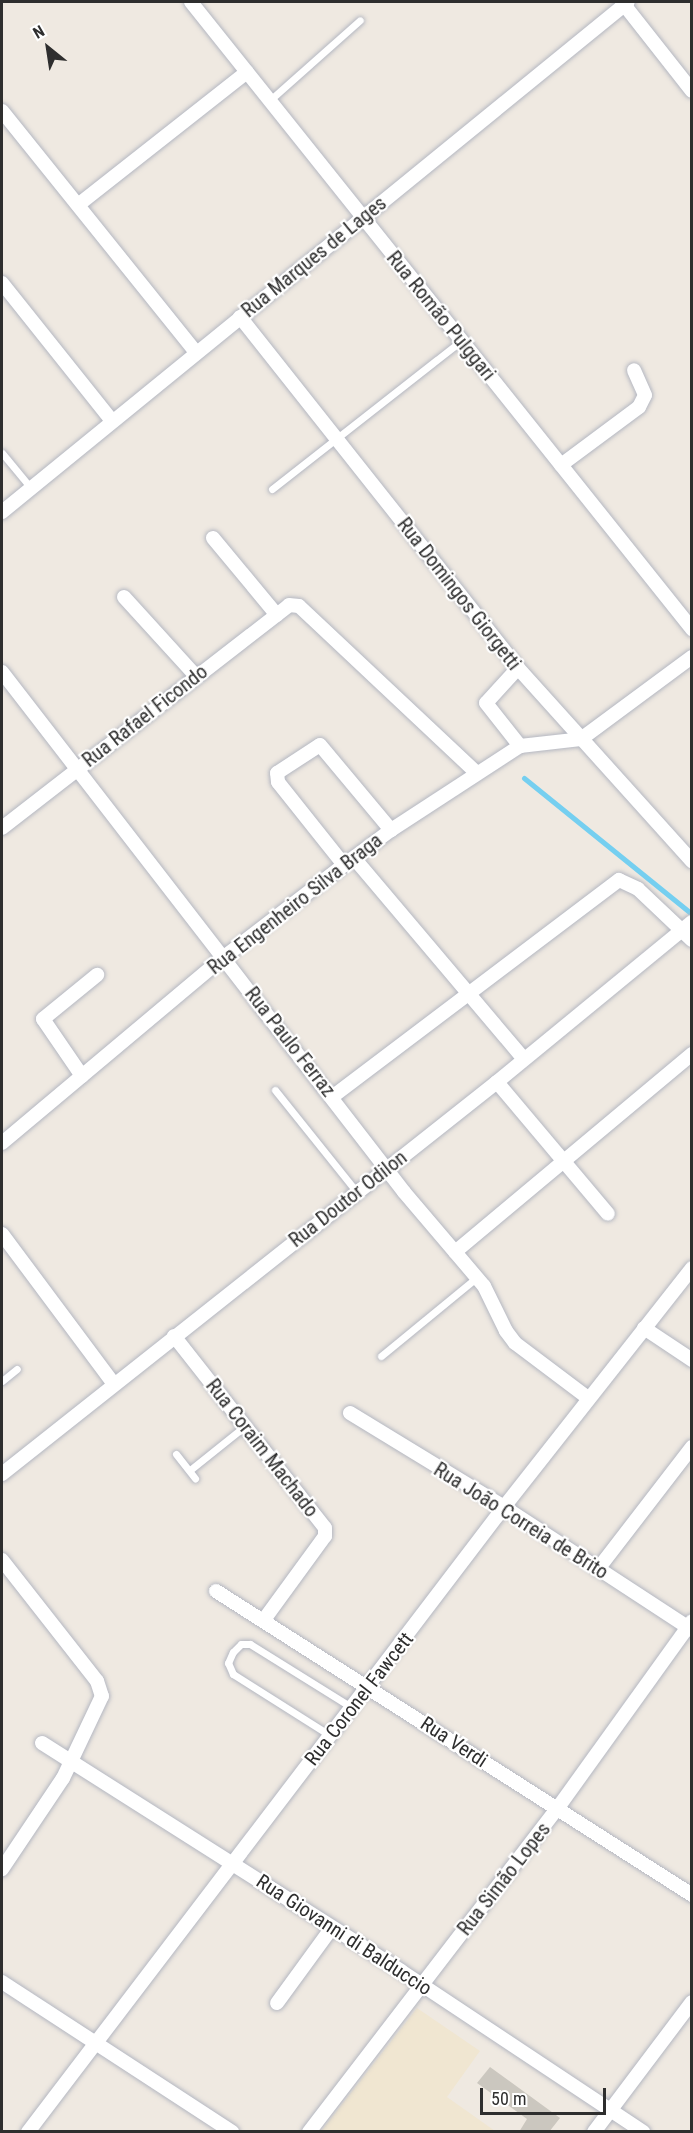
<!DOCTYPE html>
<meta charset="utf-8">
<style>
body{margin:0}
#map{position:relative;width:693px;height:2133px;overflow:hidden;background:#efe9e1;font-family:"Roboto Condensed",sans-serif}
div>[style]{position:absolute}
.education>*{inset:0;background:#f0e6d1}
.stream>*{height:5px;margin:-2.5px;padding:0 2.5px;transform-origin:2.5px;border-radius:2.5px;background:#75cff0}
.building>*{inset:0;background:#cbc7bf}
.roads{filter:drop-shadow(0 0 2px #b4b7c1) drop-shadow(0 0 2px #b4b7c1)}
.service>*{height:7px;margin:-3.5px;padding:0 3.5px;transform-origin:3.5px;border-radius:3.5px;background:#fff}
.minor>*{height:14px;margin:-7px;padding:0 7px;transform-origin:7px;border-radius:7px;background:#fff}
span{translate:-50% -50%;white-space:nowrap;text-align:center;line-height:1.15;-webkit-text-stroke:4.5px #fff;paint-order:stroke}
.street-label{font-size:20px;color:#2e2e2e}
.frame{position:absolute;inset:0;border:3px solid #2e2e2e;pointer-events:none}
.north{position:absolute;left:18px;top:18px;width:60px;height:60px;-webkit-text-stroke:4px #fff;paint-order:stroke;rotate:330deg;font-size:16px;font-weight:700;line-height:24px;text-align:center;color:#2e2e2e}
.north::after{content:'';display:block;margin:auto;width:21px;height:27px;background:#2e2e2e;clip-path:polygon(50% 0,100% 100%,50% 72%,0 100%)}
.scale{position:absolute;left:480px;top:2088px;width:126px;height:27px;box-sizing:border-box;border:3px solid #2e2e2e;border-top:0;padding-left:8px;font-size:18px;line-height:21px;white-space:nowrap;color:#2e2e2e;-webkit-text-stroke:4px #fff;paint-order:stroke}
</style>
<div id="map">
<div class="education">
<div style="clip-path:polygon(417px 2008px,480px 2051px,447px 2097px,495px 2131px,321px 2131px)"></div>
</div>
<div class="stream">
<div style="left:524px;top:778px;width:216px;rotate:39deg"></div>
</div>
<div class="building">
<div style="clip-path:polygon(490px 2067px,560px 2118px,549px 2132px,519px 2132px,527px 2119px,477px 2083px)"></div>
</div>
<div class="roads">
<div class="service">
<div style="left:270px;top:100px;width:120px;rotate:-41.6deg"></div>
<div style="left:2px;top:453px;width:45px;rotate:50.4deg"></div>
<div style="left:272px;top:489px;width:240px;rotate:-38.1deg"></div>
<div style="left:275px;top:1090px;width:129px;rotate:51.3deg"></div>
<div style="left:381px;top:1356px;width:123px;rotate:-39.4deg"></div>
<div style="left:2px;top:1381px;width:19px;rotate:-39deg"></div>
<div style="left:176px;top:1454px;width:31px;rotate:52deg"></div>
<div style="left:190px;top:1470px;width:70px;rotate:-38.7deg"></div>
<div style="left:331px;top:1736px;width:116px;rotate:-147.7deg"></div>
<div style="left:233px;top:1674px;width:12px;rotate:-114deg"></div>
<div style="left:228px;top:1663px;width:12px;rotate:-66deg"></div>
<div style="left:233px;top:1652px;width:11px;rotate:-45deg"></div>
<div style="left:241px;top:1644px;width:9px"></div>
<div style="left:250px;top:1644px;width:121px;rotate:31.9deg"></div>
</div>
<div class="minor">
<div style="left:191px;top:2px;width:803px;rotate:51.37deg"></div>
<div style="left:622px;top:2px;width:113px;rotate:51.8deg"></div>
<div style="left:2px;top:111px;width:309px;rotate:51.2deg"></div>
<div style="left:78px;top:205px;width:215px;rotate:-38.2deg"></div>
<div style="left:2px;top:283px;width:176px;rotate:51.4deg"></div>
<div style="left:240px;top:317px;width:448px;rotate:51.6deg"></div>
<div style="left:518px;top:668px;width:260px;rotate:48deg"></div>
<div style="left:561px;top:465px;width:97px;rotate:-36.6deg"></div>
<div style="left:639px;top:407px;width:13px;rotate:-63deg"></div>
<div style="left:645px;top:395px;width:27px;rotate:-114deg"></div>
<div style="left:2px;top:512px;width:807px;rotate:-39.17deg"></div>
<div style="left:213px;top:538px;width:100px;rotate:50.3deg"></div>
<div style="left:124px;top:597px;width:107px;rotate:47.7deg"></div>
<div style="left:518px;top:668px;width:47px;rotate:132.4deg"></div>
<div style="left:486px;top:703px;width:55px;rotate:51.7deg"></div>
<div style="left:2px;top:672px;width:657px;rotate:52.29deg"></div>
<div style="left:404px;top:1192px;width:123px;rotate:49.6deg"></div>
<div style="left:484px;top:1286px;width:50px;rotate:63.9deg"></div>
<div style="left:506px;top:1331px;width:15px;rotate:53deg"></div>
<div style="left:515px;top:1343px;width:91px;rotate:37deg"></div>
<div style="left:520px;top:746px;width:61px;rotate:-6.5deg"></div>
<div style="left:581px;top:739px;width:138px;rotate:-36.5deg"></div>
<div style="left:2px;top:828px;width:363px;rotate:-37.8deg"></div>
<div style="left:289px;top:605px;width:10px;rotate:6deg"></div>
<div style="left:299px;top:606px;width:244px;rotate:43.2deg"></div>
<div style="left:354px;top:858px;width:263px;rotate:49.8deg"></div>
<div style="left:344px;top:865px;width:106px;rotate:-128.5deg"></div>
<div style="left:278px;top:782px;width:9px;rotate:-96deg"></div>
<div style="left:277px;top:773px;width:51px;rotate:-33.1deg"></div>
<div style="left:320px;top:745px;width:111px;rotate:50.1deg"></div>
<div style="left:82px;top:1076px;width:69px;rotate:-124.4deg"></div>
<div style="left:43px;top:1019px;width:70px;rotate:-39.2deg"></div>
<div style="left:497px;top:1082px;width:172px;rotate:49.9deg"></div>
<div style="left:332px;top:1097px;width:360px;rotate:-37.1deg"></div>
<div style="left:619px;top:880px;width:21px;rotate:25deg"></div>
<div style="left:638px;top:889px;width:74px;rotate:43.4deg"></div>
<div style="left:2px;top:1143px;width:290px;rotate:-40deg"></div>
<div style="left:224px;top:957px;width:151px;rotate:-37.5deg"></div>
<div style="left:344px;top:865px;width:59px;rotate:-36.7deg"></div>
<div style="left:391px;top:830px;width:154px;rotate:-33.1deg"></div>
<div style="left:2px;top:1234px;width:187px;rotate:53.3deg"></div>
<div style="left:455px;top:1252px;width:309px;rotate:-39.9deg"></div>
<div style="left:644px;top:1328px;width:58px;rotate:33.7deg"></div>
<div style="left:174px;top:1336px;width:244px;rotate:51.8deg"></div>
<div style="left:325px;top:1528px;width:8px;rotate:90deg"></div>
<div style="left:325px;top:1536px;width:105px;rotate:126.1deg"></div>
<div style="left:350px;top:1413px;width:180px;rotate:31.4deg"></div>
<div style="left:504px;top:1507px;width:225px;rotate:33.2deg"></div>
<div style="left:2px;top:1474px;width:631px;rotate:-38.38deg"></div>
<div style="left:497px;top:1082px;width:252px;rotate:-39.4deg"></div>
<div style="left:2px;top:1560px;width:154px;rotate:51.9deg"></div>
<div style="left:97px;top:1681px;width:16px;rotate:72deg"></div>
<div style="left:102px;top:1696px;width:91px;rotate:115.4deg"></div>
<div style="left:63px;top:1778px;width:110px;rotate:123.8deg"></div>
<div style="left:598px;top:1569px;width:154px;rotate:-52.4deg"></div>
<div style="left:216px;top:1591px;width:565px;rotate:32.56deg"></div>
<div style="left:42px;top:1743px;width:425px;rotate:32.4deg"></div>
<div style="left:401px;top:1971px;width:291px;rotate:33.6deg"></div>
<div style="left:2px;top:1982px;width:275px;rotate:33.1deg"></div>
<div style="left:277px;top:2003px;width:92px;rotate:-53.9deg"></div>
<div style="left:28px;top:2132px;width:786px;rotate:-52.71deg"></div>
<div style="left:504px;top:1507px;width:304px;rotate:-51.8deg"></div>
<div style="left:309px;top:2132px;width:407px;rotate:-52.5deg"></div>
<div style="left:557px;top:1809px;width:231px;rotate:-54.3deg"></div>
<div style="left:594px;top:2132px;width:163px;rotate:-53deg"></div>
</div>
</div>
<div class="street-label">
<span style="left:314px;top:257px;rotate:-39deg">Rua Marques de Lages</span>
<span style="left:441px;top:316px;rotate:51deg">Rua Romão Pulggari</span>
<span style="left:459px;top:594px;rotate:52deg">Rua Domingos Giorgetti</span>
<span style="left:145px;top:716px;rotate:-38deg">Rua Rafael Ficondo</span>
<span style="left:295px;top:904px;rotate:-38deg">Rua Engenheiro Silva Braga</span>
<span style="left:290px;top:1042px;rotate:52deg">Rua Paulo Ferraz</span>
<span style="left:348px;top:1199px;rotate:-38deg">Rua Doutor Odilon</span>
<span style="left:262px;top:1448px;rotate:52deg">Rua Coraim Machado</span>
<span style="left:521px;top:1521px;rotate:32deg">Rua João Correia de Brito</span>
<span style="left:359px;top:1699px;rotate:-52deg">Rua Coronel Fawcett</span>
<span style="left:454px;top:1742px;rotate:33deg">Rua Verdi</span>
<span style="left:504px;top:1879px;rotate:-52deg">Rua Simão Lopes</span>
<span style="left:344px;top:1935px;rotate:33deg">Rua Giovanni di Balduccio</span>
</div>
<div class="frame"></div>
<div class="north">N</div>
<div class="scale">50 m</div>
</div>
